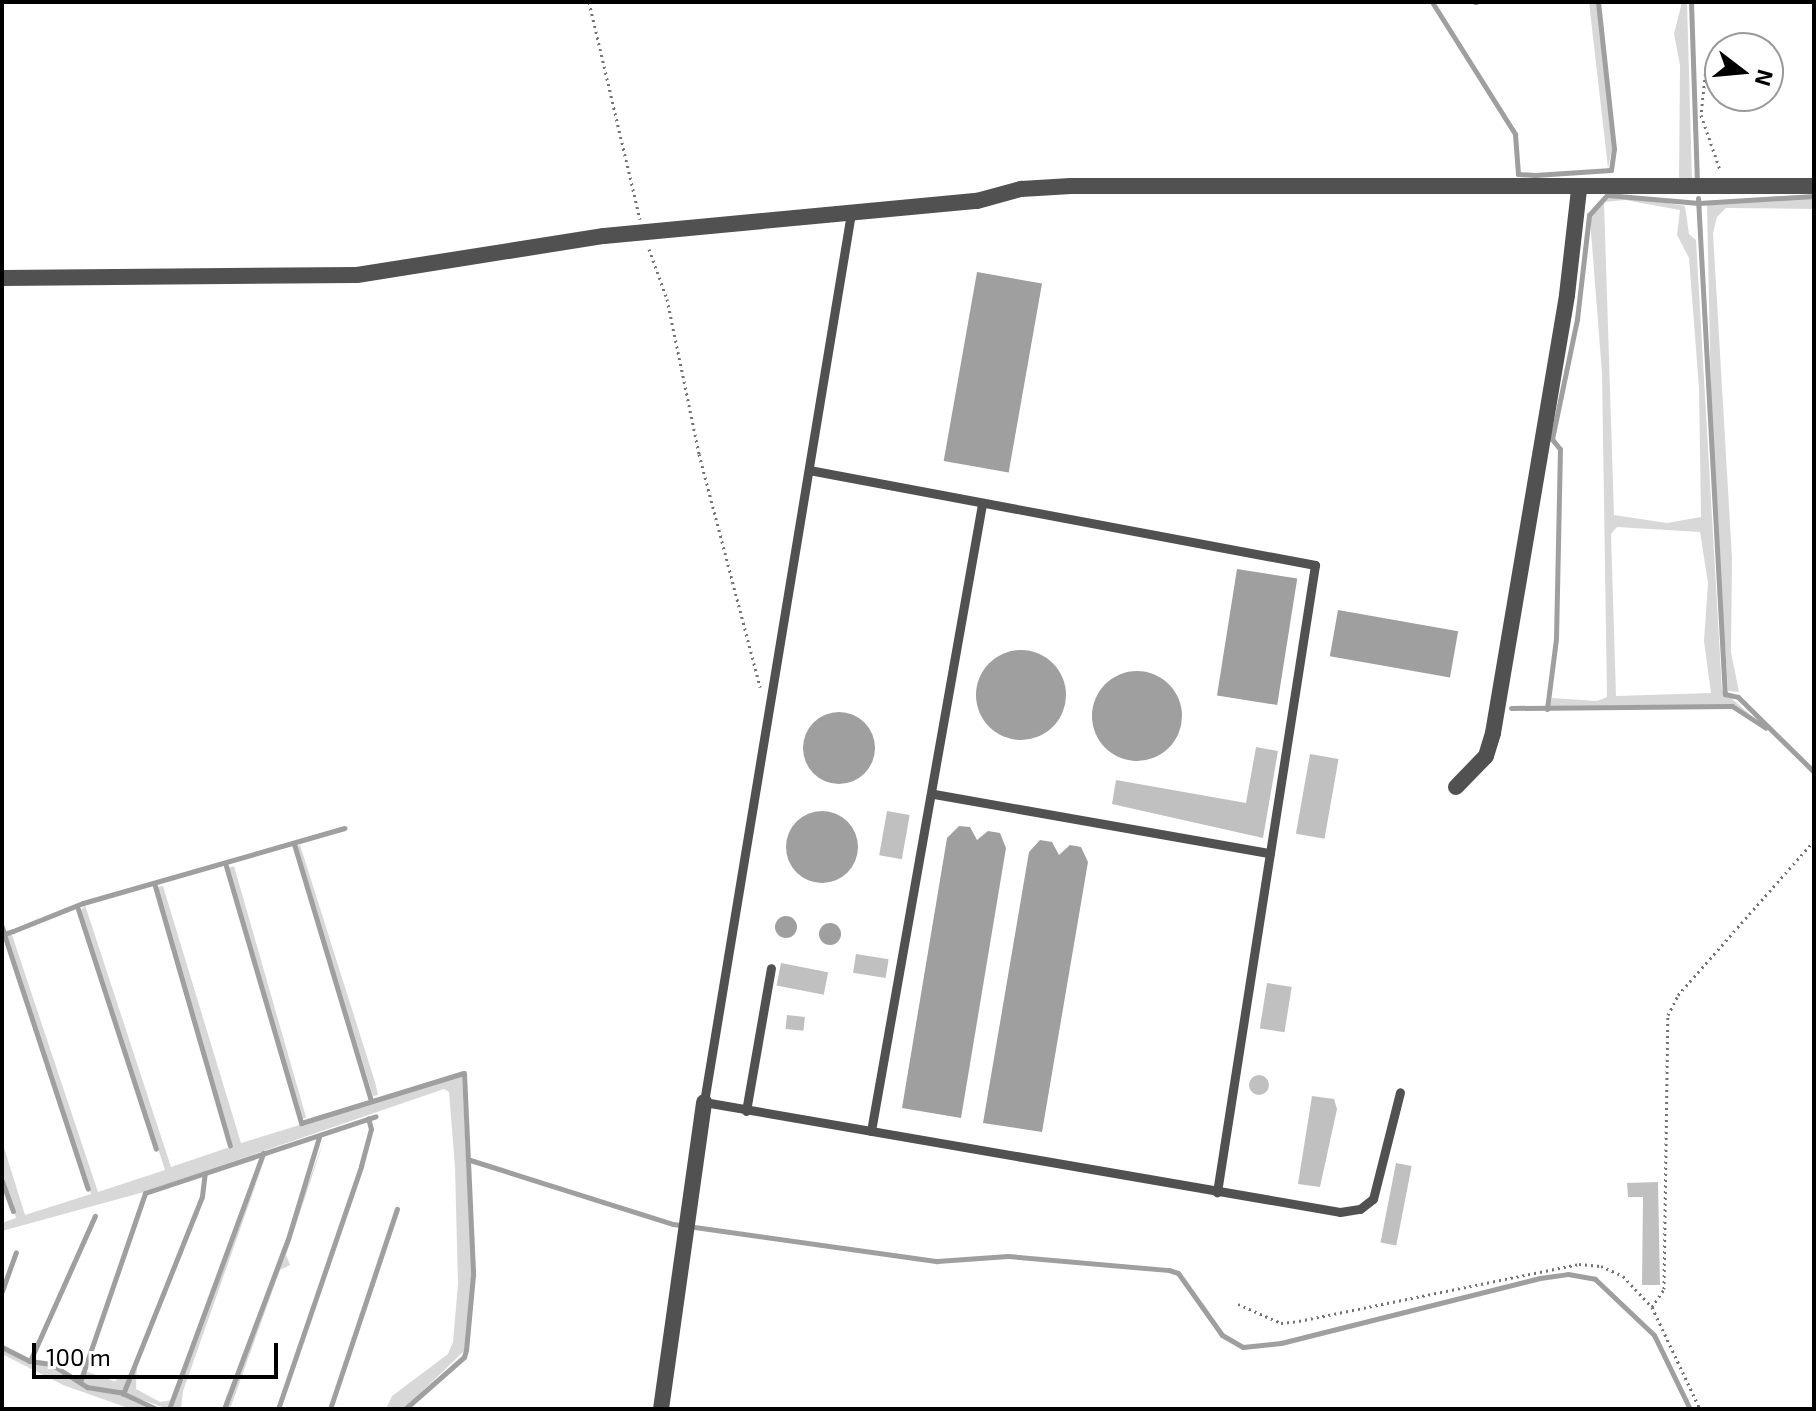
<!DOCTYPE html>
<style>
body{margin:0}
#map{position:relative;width:1816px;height:1411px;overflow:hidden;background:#fff;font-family:"Exo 2",sans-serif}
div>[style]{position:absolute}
.green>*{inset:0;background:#d8d8d8;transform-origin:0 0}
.water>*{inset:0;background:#9f9f9f;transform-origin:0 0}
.round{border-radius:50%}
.stream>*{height:5px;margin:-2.5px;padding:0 2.5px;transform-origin:2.5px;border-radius:2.5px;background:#9f9f9f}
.building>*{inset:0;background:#c0c0c0;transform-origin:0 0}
.path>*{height:3px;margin-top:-1.5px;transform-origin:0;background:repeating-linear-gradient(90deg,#737373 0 2px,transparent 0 6px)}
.lane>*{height:9px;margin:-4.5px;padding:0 4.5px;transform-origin:4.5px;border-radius:4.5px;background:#515151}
.street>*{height:16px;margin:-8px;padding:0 8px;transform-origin:8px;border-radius:8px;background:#515151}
span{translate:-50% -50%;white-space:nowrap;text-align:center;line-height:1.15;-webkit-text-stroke:6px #fff;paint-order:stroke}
.frame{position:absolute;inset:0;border:4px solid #000;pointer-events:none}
.north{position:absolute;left:1704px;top:32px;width:80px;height:80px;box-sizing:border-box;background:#fff;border:2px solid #999;border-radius:50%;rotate:106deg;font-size:22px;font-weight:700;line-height:32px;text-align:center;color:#000}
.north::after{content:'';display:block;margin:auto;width:28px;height:36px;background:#000;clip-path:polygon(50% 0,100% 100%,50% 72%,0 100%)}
.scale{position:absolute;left:32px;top:1343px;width:246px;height:36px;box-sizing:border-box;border:4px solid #000;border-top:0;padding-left:10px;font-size:24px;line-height:28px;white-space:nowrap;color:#000;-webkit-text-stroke:6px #fff;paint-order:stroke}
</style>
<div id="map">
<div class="green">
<div style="clip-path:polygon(1589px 2px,1596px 2px,1599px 21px,1612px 149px,1608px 168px)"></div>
<div style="clip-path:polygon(1682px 2px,1687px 2px,1692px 180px,1679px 179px,1680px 65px,1674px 34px)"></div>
<div style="clip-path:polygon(evenodd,1636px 197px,1685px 206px,1689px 234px,1696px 240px,1722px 690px,1764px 727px,1733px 705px,1550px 706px,1552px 698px,1597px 701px,1607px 697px,1602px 373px,1590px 219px,1605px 198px,1636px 197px,1625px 200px,1680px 210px,1677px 235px,1689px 258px,1699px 388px,1701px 517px,1667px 523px,1614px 515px,1604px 202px,1625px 200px,1636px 197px,1617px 527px,1700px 532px,1708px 583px,1704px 641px,1711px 693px,1616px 696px,1611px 534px,1617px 527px)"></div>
<div style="clip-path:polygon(1814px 198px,1814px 209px,1726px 208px,1717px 217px,1713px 233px,1732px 558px,1731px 652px,1739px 692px,1728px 691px,1712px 448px,1707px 205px)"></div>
<div style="clip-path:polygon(300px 845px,375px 1082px,378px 1095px,373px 1096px,296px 846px)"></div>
<div style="left:234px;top:866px;width:262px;height:5px;rotate:74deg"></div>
<div style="clip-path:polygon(163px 886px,241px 1143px,462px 1075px,472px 1275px,465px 1350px,404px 1409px,386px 1409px,392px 1396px,448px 1354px,453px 1342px,458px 1284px,455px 1167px,449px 1092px,444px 1089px,144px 1192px,2px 1231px,2px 1223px,16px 1218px,2px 1174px,2px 1141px,25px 1215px,91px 1194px,7px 935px,12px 935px,98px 1192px,165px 1170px,81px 910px,85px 905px,171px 1167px,233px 1146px,157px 887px)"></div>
<div style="clip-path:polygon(325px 1137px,286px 1255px,290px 1265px,280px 1270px,230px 1409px,225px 1409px)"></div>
<div style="clip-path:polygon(267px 1153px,183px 1391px,181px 1409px,171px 1409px)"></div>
<div style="clip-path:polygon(2px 1348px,29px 1363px,50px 1365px,87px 1388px,120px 1394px,149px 1409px,131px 1409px,63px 1385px,2px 1354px)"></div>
<div style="clip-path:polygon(137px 1364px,136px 1389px,160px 1402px,172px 1400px,168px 1409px,126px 1394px)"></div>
<div style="clip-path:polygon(85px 1371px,114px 1381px,130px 1374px,123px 1392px,88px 1385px,82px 1382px)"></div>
</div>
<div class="water">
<div style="left:977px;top:272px;width:66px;height:192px;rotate:10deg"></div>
<div style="left:1237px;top:569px;width:61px;height:128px;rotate:9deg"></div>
<div style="left:1338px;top:610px;width:122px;height:47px;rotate:10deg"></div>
<div class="round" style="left:976px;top:650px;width:90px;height:90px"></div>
<div class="round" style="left:1092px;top:671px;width:90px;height:90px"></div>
<div class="round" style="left:803px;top:712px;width:72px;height:72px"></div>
<div class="round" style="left:786px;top:811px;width:72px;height:72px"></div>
<div style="clip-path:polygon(959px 826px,970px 827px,977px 840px,988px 831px,1000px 833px,1006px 848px,961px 1118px,902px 1108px,947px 838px)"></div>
<div style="clip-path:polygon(1040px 840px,1052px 842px,1059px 855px,1070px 845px,1081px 847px,1088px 862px,1042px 1132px,983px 1123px,1029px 852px)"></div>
<div class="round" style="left:775px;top:916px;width:22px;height:22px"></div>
<div class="round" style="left:819px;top:923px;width:22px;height:22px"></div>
</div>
<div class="stream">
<div style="left:1432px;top:2px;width:156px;rotate:57.8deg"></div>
<div style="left:1515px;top:134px;width:40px;rotate:85.7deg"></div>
<div style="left:1518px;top:174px;width:17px;rotate:3deg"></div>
<div style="left:1535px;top:175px;width:76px;rotate:-3.8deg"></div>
<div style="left:1611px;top:170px;width:21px;rotate:-82deg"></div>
<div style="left:1614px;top:149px;width:148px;rotate:-96.2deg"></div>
<div style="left:1475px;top:2px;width:1px"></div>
<div style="left:1691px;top:2px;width:178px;rotate:88.1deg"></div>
<div style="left:1698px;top:198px;width:497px;rotate:86.9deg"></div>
<div style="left:1725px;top:694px;width:13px;rotate:13deg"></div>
<div style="left:1738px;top:697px;width:107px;rotate:44.6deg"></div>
<div style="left:1511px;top:708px;width:221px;rotate:-0.5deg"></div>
<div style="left:1732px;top:706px;width:40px;rotate:32.9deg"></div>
<div style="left:1547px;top:709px;width:71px;rotate:-82.7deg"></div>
<div style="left:1556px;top:639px;width:190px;rotate:-88.8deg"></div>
<div style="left:1560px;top:449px;width:13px;rotate:-129deg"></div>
<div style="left:1552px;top:439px;width:123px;rotate:-78.2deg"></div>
<div style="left:1577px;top:319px;width:105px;rotate:-83.4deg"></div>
<div style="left:1589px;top:215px;width:27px;rotate:-48deg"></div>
<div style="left:1607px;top:195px;width:92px;rotate:5deg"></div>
<div style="left:1699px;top:203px;width:115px;rotate:-3.5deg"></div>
<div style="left:294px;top:844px;width:267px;rotate:73.3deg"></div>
<div style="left:226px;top:866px;width:268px;rotate:73.7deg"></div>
<div style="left:301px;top:1123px;width:170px;rotate:-17.1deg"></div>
<div style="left:464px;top:1073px;width:202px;rotate:87.4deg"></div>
<div style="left:473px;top:1275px;width:75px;rotate:95.3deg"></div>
<div style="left:466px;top:1350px;width:7px;rotate:106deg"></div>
<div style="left:464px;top:1357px;width:79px;rotate:138.6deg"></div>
<div style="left:155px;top:886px;width:270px;rotate:73.9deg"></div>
<div style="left:78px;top:909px;width:252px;rotate:72deg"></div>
<div style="left:2px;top:927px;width:7px;rotate:74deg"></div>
<div style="left:4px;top:934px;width:9px;rotate:-18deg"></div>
<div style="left:13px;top:931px;width:75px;rotate:-21.8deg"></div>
<div style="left:83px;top:903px;width:272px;rotate:-16deg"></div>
<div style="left:4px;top:934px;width:268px;rotate:71.8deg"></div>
<div style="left:470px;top:1160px;width:213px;rotate:17.5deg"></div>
<div style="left:673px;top:1224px;width:267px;rotate:8deg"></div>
<div style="left:937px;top:1261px;width:71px;rotate:-4deg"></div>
<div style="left:1008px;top:1256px;width:162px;rotate:5deg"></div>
<div style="left:1169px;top:1270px;width:9px;rotate:18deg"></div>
<div style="left:1178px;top:1273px;width:76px;rotate:54.6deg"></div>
<div style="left:1222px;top:1335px;width:24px;rotate:30deg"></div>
<div style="left:1243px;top:1347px;width:38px;rotate:-6deg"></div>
<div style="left:1281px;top:1343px;width:267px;rotate:-14.1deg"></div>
<div style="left:1540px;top:1278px;width:28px;rotate:-8deg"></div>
<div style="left:1568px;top:1274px;width:27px;rotate:10deg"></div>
<div style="left:1595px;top:1279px;width:81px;rotate:43.5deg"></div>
<div style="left:1654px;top:1335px;width:82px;rotate:64.1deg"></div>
<div style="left:2px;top:1181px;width:32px;rotate:70deg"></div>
<div style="left:2px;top:1291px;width:41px;rotate:-70.3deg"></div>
<div style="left:2px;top:1347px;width:31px;rotate:27deg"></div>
<div style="left:30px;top:1361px;width:21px;rotate:8deg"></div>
<div style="left:51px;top:1364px;width:43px;rotate:32.6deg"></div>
<div style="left:87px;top:1387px;width:33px;rotate:9deg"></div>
<div style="left:120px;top:1392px;width:40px;rotate:25deg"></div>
<div style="left:30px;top:1361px;width:159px;rotate:-65.9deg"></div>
<div style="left:80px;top:1382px;width:200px;rotate:-71deg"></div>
<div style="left:145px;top:1193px;width:243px;rotate:-18.4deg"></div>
<div style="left:123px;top:1394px;width:213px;rotate:-68.2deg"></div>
<div style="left:202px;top:1196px;width:23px;rotate:-83deg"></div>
<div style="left:169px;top:1409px;width:273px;rotate:-69.8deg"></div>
<div style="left:224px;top:1409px;width:182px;rotate:-69.4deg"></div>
<div style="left:288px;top:1239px;width:107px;rotate:-73.1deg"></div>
<div style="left:278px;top:1409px;width:257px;rotate:-71.1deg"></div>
<div style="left:361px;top:1166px;width:38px;rotate:-75deg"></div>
<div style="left:371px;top:1129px;width:11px;rotate:-105deg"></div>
<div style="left:330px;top:1409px;width:211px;rotate:-71.5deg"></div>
</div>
<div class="building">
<div style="clip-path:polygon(1256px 747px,1278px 751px,1263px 838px,1112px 804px,1116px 780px,1246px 803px)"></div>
<div style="left:1310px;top:754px;width:29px;height:81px;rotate:10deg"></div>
<div style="left:887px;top:811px;width:23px;height:45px;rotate:10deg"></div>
<div style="left:856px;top:954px;width:33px;height:19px;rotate:9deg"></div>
<div style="left:781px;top:963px;width:48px;height:23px;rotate:11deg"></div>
<div style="left:1267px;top:983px;width:25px;height:46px;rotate:9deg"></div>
<div style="left:787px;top:1015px;width:18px;height:14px;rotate:6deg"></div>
<div class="round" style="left:1249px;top:1075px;width:20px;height:20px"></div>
<div style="clip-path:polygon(1312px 1096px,1334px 1099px,1337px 1109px,1320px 1187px,1298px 1184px)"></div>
<div style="left:1396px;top:1163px;width:16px;height:81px;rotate:11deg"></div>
<div style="clip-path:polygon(1658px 1182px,1660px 1285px,1642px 1285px,1643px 1197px,1628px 1197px,1627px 1183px)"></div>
</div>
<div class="path">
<div style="left:589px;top:2px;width:223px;rotate:76.8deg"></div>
<div style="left:1706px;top:68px;width:47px;rotate:96.1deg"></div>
<div style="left:1701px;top:115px;width:58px;rotate:70.9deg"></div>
<div style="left:649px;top:249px;width:53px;rotate:70.2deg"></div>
<div style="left:667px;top:299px;width:158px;rotate:78.3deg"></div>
<div style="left:699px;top:454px;width:241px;rotate:75.3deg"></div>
<div style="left:1238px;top:1304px;width:47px;rotate:23.8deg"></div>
<div style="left:1281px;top:1323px;width:18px;rotate:-6deg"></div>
<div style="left:1299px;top:1321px;width:286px;rotate:-11.5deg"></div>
<div style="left:1579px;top:1264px;width:22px;rotate:5deg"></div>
<div style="left:1601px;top:1266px;width:24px;rotate:24deg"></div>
<div style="left:1623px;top:1276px;width:42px;rotate:46.9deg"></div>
<div style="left:1652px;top:1307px;width:113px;rotate:64.8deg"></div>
<div style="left:1652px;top:1307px;width:22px;rotate:-56deg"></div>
<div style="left:1664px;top:1289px;width:274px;rotate:-89.2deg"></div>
<div style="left:1668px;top:1015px;width:22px;rotate:-63deg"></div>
<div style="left:1678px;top:995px;width:205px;rotate:-48.6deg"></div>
</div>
<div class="lane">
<div style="left:851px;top:213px;width:901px;rotate:99.39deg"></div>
<div style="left:704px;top:1102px;width:645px;rotate:9.81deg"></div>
<div style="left:1340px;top:1212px;width:20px;rotate:-9deg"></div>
<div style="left:1360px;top:1209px;width:16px;rotate:-38deg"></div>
<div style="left:1373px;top:1199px;width:110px;rotate:-75.8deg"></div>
<div style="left:809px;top:470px;width:515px;rotate:10.63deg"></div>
<div style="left:1315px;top:565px;width:635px;rotate:98.88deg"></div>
<div style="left:934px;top:794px;width:341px;rotate:10deg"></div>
<div style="left:746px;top:1111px;width:145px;rotate:-80.1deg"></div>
<div style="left:871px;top:1131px;width:637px;rotate:-79.96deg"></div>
</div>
<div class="street">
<div style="left:2px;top:278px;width:355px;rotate:-0.5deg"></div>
<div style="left:357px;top:275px;width:250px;rotate:-9deg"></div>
<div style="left:604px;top:236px;width:375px;rotate:-5.4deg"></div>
<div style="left:977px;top:201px;width:46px;rotate:-15.3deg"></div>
<div style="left:1021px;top:189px;width:50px;rotate:-3.4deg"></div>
<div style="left:1071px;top:186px;width:743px"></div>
<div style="left:1456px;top:787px;width:43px;rotate:-45.9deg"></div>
<div style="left:1486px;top:756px;width:24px;rotate:-73deg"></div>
<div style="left:1493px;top:733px;width:444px;rotate:-80.4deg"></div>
<div style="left:1567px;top:295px;width:107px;rotate:-83.5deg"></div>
<div style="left:661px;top:1409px;width:310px;rotate:-82deg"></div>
</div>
<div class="frame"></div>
<div class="north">N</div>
<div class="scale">100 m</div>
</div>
